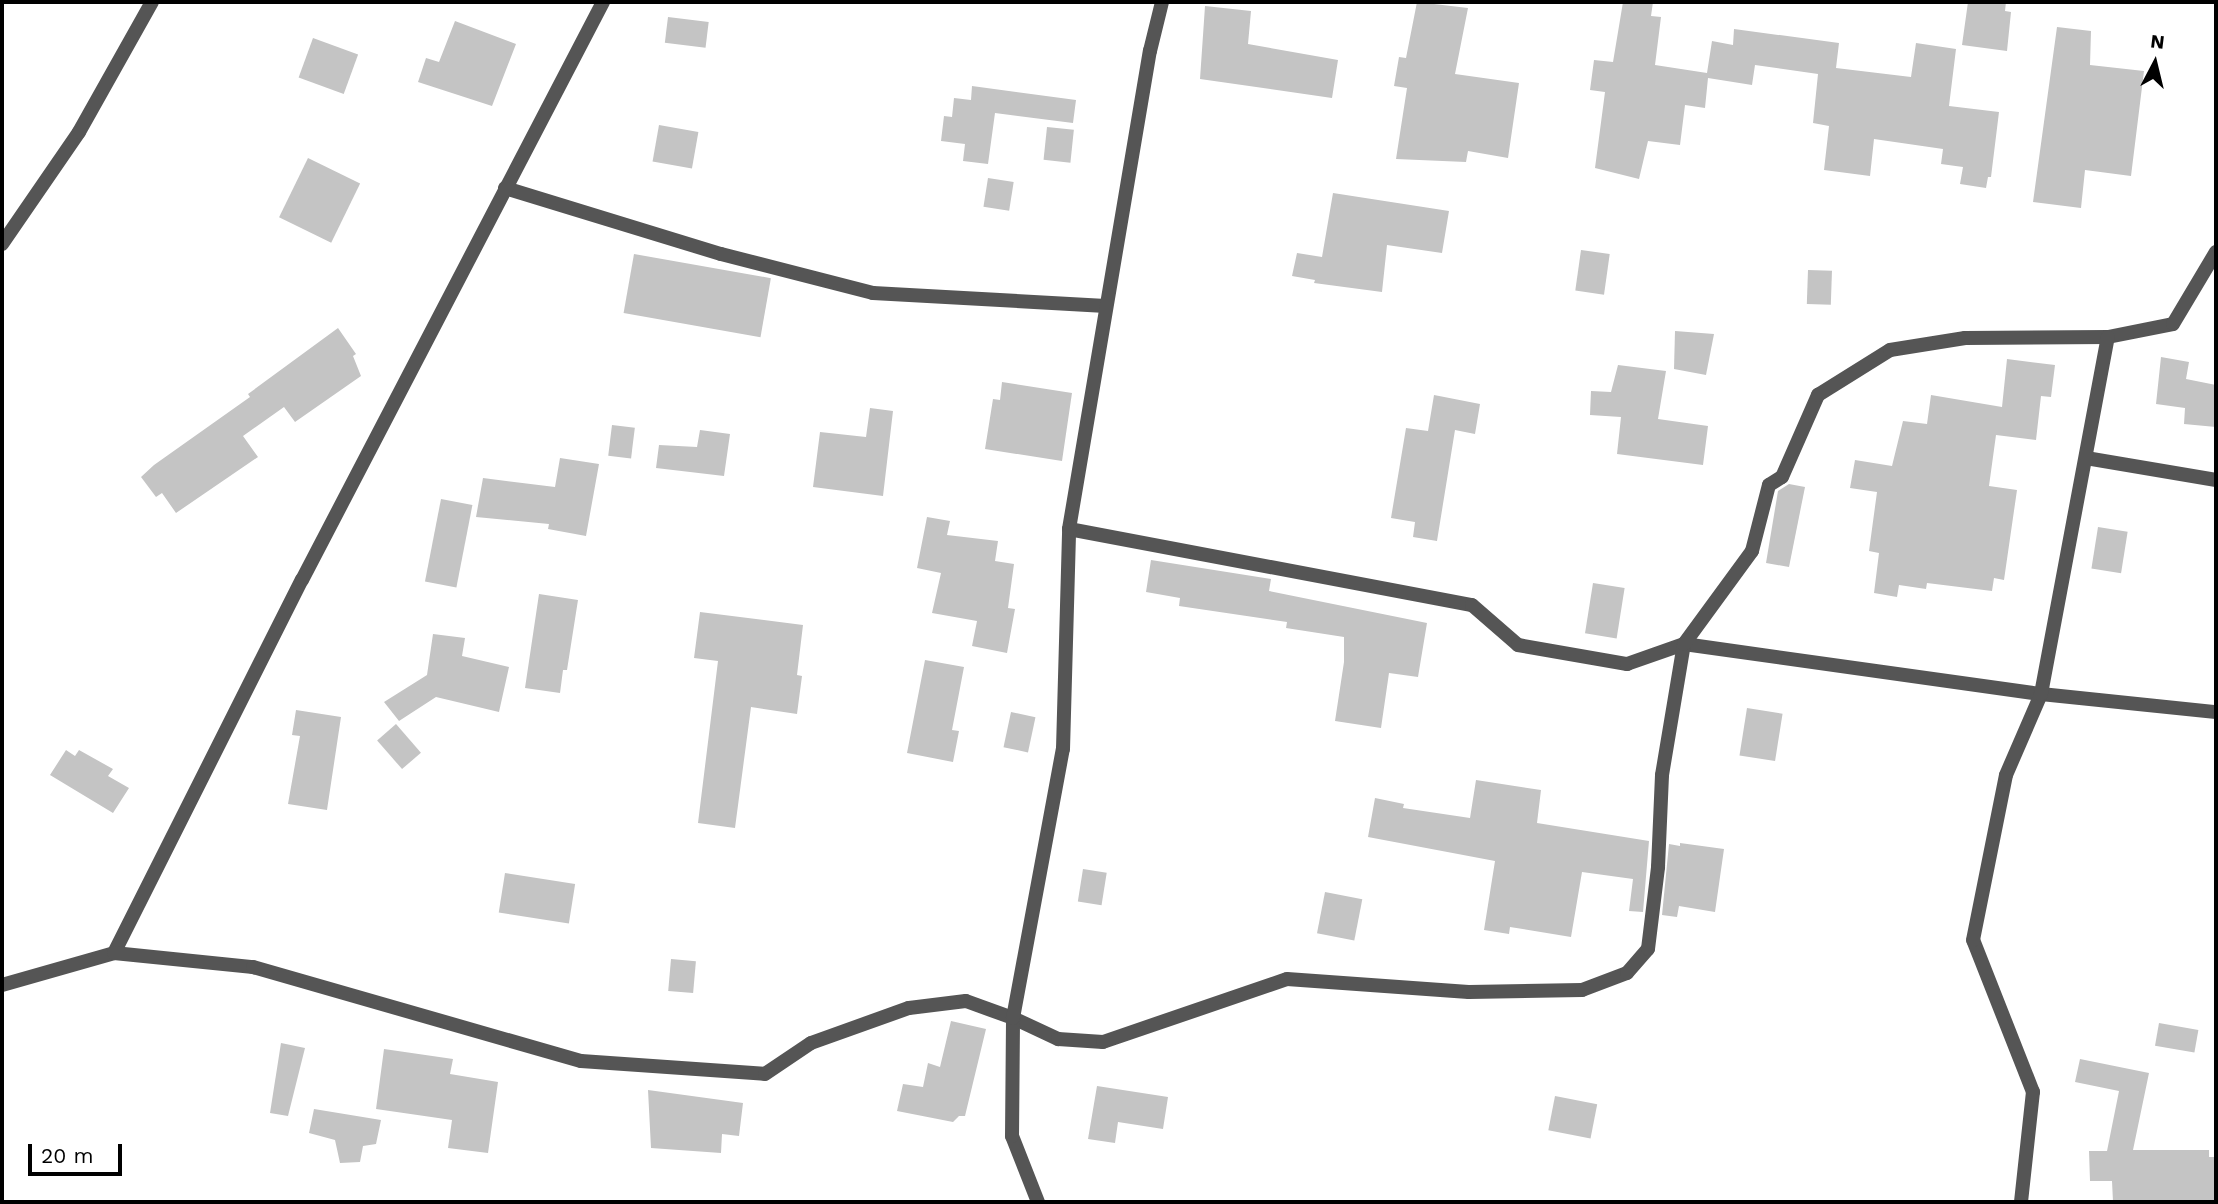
<!DOCTYPE html>
<style>
body{margin:0}
#map{position:relative;width:2218px;height:1204px;overflow:hidden;background:#fff;font-family:"Work Sans",sans-serif}
div>[style]{position:absolute}
.building>*{inset:0;background:#c4c4c4;transform-origin:0 0}
.street>*{height:14px;margin:-7px;padding:0 7px;transform-origin:7px;border-radius:7px;background:#555}
span{translate:-50% -50%;white-space:nowrap;text-align:center;line-height:1.15;-webkit-text-stroke:7px #fff;paint-order:stroke}
.frame{position:absolute;inset:0;border:4px solid #000;pointer-events:none}
.north{position:absolute;left:2120px;top:28px;width:70px;height:70px;-webkit-text-stroke:5px #fff;paint-order:stroke;rotate:7deg;font-size:19px;font-weight:700;line-height:28px;text-align:center;color:#000}
.north::after{content:'';display:block;margin:auto;width:24px;height:32px;background:#000;clip-path:polygon(50% 0,100% 100%,50% 72%,0 100%)}
.scale{position:absolute;left:28px;top:1144px;width:94px;height:32px;box-sizing:border-box;border:4px solid #000;border-top:0;padding-left:9px;font-size:21px;line-height:24px;white-space:nowrap;color:#000;-webkit-text-stroke:5px #fff;paint-order:stroke}
</style>
<div id="map">
<div class="building">
<div style="clip-path:polygon(1417px 2px,1468px 8px,1455px 74px,1519px 83px,1508px 158px,1468px 151px,1466px 162px,1396px 159px,1407px 88px,1394px 86px,1399px 57px,1406px 58px)"></div>
<div style="clip-path:polygon(1623px 2px,1653px 2px,1651px 16px,1661px 17px,1655px 65px,1707px 73px,1712px 41px,1733px 45px,1734px 29px,1839px 43px,1836px 68px,1911px 77px,1916px 43px,1956px 49px,1949px 106px,1999px 112px,1991px 177px,1988px 177px,1986px 188px,1960px 184px,1963px 167px,1941px 164px,1943px 149px,1874px 139px,1870px 176px,1824px 170px,1829px 126px,1813px 123px,1818px 74px,1755px 65px,1752px 85px,1708px 78px,1705px 108px,1685px 105px,1680px 145px,1648px 141px,1639px 179px,1595px 168px,1605px 92px,1590px 90px,1594px 60px,1613px 62px)"></div>
<div style="clip-path:polygon(1968px 2px,2006px 2px,2005px 11px,2011px 12px,2007px 51px,1962px 45px)"></div>
<div style="clip-path:polygon(1205px 6px,1251px 11px,1248px 44px,1338px 60px,1332px 98px,1200px 79px)"></div>
<div style="left:668px;top:17px;width:41px;height:26px;rotate:7deg"></div>
<div style="clip-path:polygon(455px 21px,516px 44px,492px 106px,418px 82px,426px 58px,439px 62px)"></div>
<div style="clip-path:polygon(2057px 27px,2091px 31px,2090px 65px,2144px 71px,2131px 176px,2085px 170px,2081px 208px,2033px 202px)"></div>
<div style="left:313px;top:38px;width:48px;height:42px;rotate:20deg"></div>
<div style="clip-path:polygon(972px 86px,1076px 100px,1073px 123px,995px 113px,988px 164px,963px 161px,965px 144px,941px 141px,944px 116px,952px 117px,954px 98px,971px 100px)"></div>
<div style="left:659px;top:125px;width:40px;height:37px;rotate:10deg"></div>
<div style="left:1047px;top:127px;width:27px;height:33px;rotate:6deg"></div>
<div style="left:308px;top:158px;width:58px;height:66px;rotate:26deg"></div>
<div style="left:988px;top:178px;width:26px;height:29px;rotate:9deg"></div>
<div style="clip-path:polygon(1333px 193px,1449px 211px,1442px 253px,1387px 245px,1382px 292px,1314px 283px,1315px 280px,1292px 276px,1297px 253px,1322px 257px)"></div>
<div style="left:1581px;top:250px;width:29px;height:41px;rotate:8deg"></div>
<div style="left:634px;top:254px;width:139px;height:60px;rotate:10deg"></div>
<div style="left:1808px;top:270px;width:24px;height:34px;rotate:2deg"></div>
<div style="clip-path:polygon(338px 328px,356px 354px,353px 356px,361px 376px,295px 422px,284px 407px,243px 436px,258px 457px,176px 513px,162px 493px,156px 497px,141px 477px,154px 465px,250px 397px,248px 394px)"></div>
<div style="clip-path:polygon(1675px 331px,1714px 334px,1706px 375px,1674px 369px)"></div>
<div style="clip-path:polygon(2161px 357px,2189px 362px,2186px 379px,2216px 385px,2216px 427px,2184px 424px,2185px 408px,2156px 404px)"></div>
<div style="clip-path:polygon(2007px 359px,2055px 365px,2051px 397px,2041px 396px,2036px 440px,1996px 435px,1989px 486px,2017px 490px,2004px 580px,1994px 578px,1992px 591px,1927px 583px,1926px 589px,1899px 585px,1897px 597px,1874px 593px,1879px 553px,1869px 551px,1877px 492px,1850px 488px,1855px 460px,1892px 466px,1903px 421px,1927px 424px,1931px 395px,2002px 407px)"></div>
<div style="clip-path:polygon(1618px 365px,1666px 371px,1658px 419px,1708px 426px,1703px 465px,1617px 454px,1621px 417px,1590px 415px,1591px 391px,1611px 392px)"></div>
<div style="clip-path:polygon(1002px 382px,1072px 393px,1062px 461px,985px 449px,993px 399px,1000px 400px)"></div>
<div style="clip-path:polygon(1434px 395px,1480px 404px,1475px 434px,1455px 430px,1437px 541px,1413px 537px,1415px 522px,1391px 518px,1406px 428px,1428px 431px)"></div>
<div style="clip-path:polygon(870px 408px,893px 411px,883px 496px,813px 487px,820px 432px,866px 437px)"></div>
<div style="left:612px;top:425px;width:23px;height:31px;rotate:7deg"></div>
<div style="clip-path:polygon(700px 430px,730px 434px,724px 476px,656px 468px,659px 445px,697px 447px)"></div>
<div style="clip-path:polygon(560px 458px,599px 464px,586px 536px,548px 529px,549px 524px,476px 517px,483px 478px,555px 487px)"></div>
<div style="clip-path:polygon(1789px 484px,1805px 487px,1789px 567px,1766px 563px,1778px 491px)"></div>
<div style="left:441px;top:499px;width:32px;height:84px;rotate:11deg"></div>
<div style="clip-path:polygon(927px 517px,950px 521px,947px 535px,998px 541px,995px 561px,1014px 564px,1008px 608px,1015px 609px,1007px 653px,972px 646px,977px 621px,932px 613px,941px 573px,917px 568px)"></div>
<div style="left:2098px;top:527px;width:30px;height:42px;rotate:9deg"></div>
<div style="clip-path:polygon(1151px 560px,1271px 579px,1269px 591px,1427px 623px,1418px 677px,1389px 673px,1381px 728px,1335px 721px,1344px 662px,1344px 637px,1286px 628px,1287px 622px,1179px 606px,1180px 598px,1146px 592px)"></div>
<div style="left:1593px;top:583px;width:32px;height:51px;rotate:9deg"></div>
<div style="clip-path:polygon(539px 594px,578px 600px,567px 670px,563px 670px,560px 693px,525px 688px)"></div>
<div style="clip-path:polygon(700px 612px,803px 625px,797px 675px,802px 676px,797px 714px,751px 707px,735px 828px,698px 823px,718px 661px,694px 658px)"></div>
<div style="clip-path:polygon(433px 634px,465px 638px,462px 656px,509px 667px,499px 712px,436px 697px,399px 721px,384px 702px,427px 675px)"></div>
<div style="clip-path:polygon(925px 660px,964px 667px,952px 730px,959px 731px,953px 762px,907px 753px)"></div>
<div style="left:1747px;top:708px;width:36px;height:48px;rotate:9deg"></div>
<div style="clip-path:polygon(296px 710px,341px 717px,327px 810px,288px 804px,300px 736px,292px 735px)"></div>
<div style="left:1011px;top:712px;width:25px;height:36px;rotate:12deg"></div>
<div style="left:396px;top:724px;width:38px;height:25px;rotate:49deg"></div>
<div style="clip-path:polygon(66px 750px,75px 756px,79px 750px,113px 769px,108px 776px,129px 788px,113px 813px,50px 775px)"></div>
<div style="clip-path:polygon(1476px 780px,1541px 790px,1537px 823px,1649px 841px,1643px 912px,1629px 911px,1633px 879px,1582px 872px,1571px 937px,1510px 927px,1509px 934px,1484px 930px,1495px 861px,1368px 837px,1375px 798px,1404px 804px,1403px 808px,1470px 818px)"></div>
<div style="clip-path:polygon(1680px 843px,1724px 849px,1715px 912px,1679px 906px,1677px 917px,1662px 915px,1669px 844px,1680px 846px)"></div>
<div style="left:1083px;top:869px;width:24px;height:33px;rotate:9deg"></div>
<div style="left:505px;top:873px;width:71px;height:40px;rotate:9deg"></div>
<div style="left:1325px;top:892px;width:38px;height:42px;rotate:11deg"></div>
<div style="left:671px;top:959px;width:25px;height:32px;rotate:5deg"></div>
<div style="clip-path:polygon(951px 1021px,986px 1029px,965px 1116px,959px 1116px,953px 1122px,897px 1111px,903px 1084px,923px 1087px,928px 1063px,940px 1067px)"></div>
<div style="left:2159px;top:1023px;width:40px;height:23px;rotate:10deg"></div>
<div style="clip-path:polygon(281px 1043px,305px 1048px,288px 1116px,270px 1113px)"></div>
<div style="clip-path:polygon(384px 1049px,453px 1059px,450px 1074px,498px 1082px,488px 1153px,448px 1148px,452px 1120px,376px 1109px)"></div>
<div style="clip-path:polygon(2080px 1059px,2149px 1073px,2133px 1150px,2209px 1150px,2209px 1157px,2216px 1157px,2216px 1202px,2113px 1202px,2112px 1181px,2090px 1181px,2089px 1151px,2107px 1151px,2119px 1091px,2075px 1082px)"></div>
<div style="clip-path:polygon(1097px 1086px,1168px 1097px,1163px 1129px,1118px 1122px,1115px 1143px,1088px 1139px)"></div>
<div style="clip-path:polygon(648px 1090px,743px 1103px,739px 1136px,722px 1134px,721px 1153px,651px 1148px)"></div>
<div style="left:1555px;top:1096px;width:43px;height:35px;rotate:11deg"></div>
<div style="clip-path:polygon(314px 1109px,381px 1120px,376px 1144px,363px 1146px,360px 1162px,340px 1163px,335px 1140px,309px 1133px)"></div>
</div>
<div class="street">
<div style="left:505px;top:188px;width:226px;rotate:17deg"></div>
<div style="left:721px;top:254px;width:157px;rotate:14.4deg"></div>
<div style="left:873px;top:293px;width:233px;rotate:3.2deg"></div>
<div style="left:2px;top:244px;width:136px;rotate:-55.5deg"></div>
<div style="left:79px;top:132px;width:149px;rotate:-60.7deg"></div>
<div style="left:2086px;top:458px;width:132px;rotate:9.6deg"></div>
<div style="left:1069px;top:529px;width:410px;rotate:10.7deg"></div>
<div style="left:1472px;top:605px;width:61px;rotate:41deg"></div>
<div style="left:1518px;top:645px;width:111px;rotate:9.9deg"></div>
<div style="left:1627px;top:664px;width:60px;rotate:-19.3deg"></div>
<div style="left:1684px;top:644px;width:360px;rotate:8deg"></div>
<div style="left:2041px;top:694px;width:176px;rotate:5.9deg"></div>
<div style="left:114px;top:953px;width:418px;rotate:-63.3deg"></div>
<div style="left:302px;top:580px;width:652px;rotate:-62.49deg"></div>
<div style="left:2px;top:985px;width:116px;rotate:-15.9deg"></div>
<div style="left:114px;top:953px;width:140px;rotate:5.8deg"></div>
<div style="left:253px;top:967px;width:341px;rotate:16deg"></div>
<div style="left:581px;top:1061px;width:184px;rotate:4deg"></div>
<div style="left:765px;top:1074px;width:55px;rotate:-34deg"></div>
<div style="left:811px;top:1043px;width:104px;rotate:-19.7deg"></div>
<div style="left:909px;top:1008px;width:57px;rotate:-7deg"></div>
<div style="left:966px;top:1001px;width:50px;rotate:19.9deg"></div>
<div style="left:1013px;top:1018px;width:50px;rotate:25deg"></div>
<div style="left:1058px;top:1039px;width:45px;rotate:3.8deg"></div>
<div style="left:1103px;top:1042px;width:194px;rotate:-18.9deg"></div>
<div style="left:1287px;top:979px;width:182px;rotate:4.1deg"></div>
<div style="left:1469px;top:992px;width:113px;rotate:-1deg"></div>
<div style="left:1582px;top:990px;width:48px;rotate:-20.7deg"></div>
<div style="left:1627px;top:973px;width:32px;rotate:-49deg"></div>
<div style="left:1648px;top:949px;width:83px;rotate:-83deg"></div>
<div style="left:1658px;top:867px;width:92px;rotate:-87.5deg"></div>
<div style="left:1662px;top:775px;width:133px;rotate:-80.5deg"></div>
<div style="left:1684px;top:644px;width:115px;rotate:-53.8deg"></div>
<div style="left:1752px;top:551px;width:68px;rotate:-75.6deg"></div>
<div style="left:1769px;top:485px;width:15px;rotate:-32deg"></div>
<div style="left:1782px;top:477px;width:90px;rotate:-66.3deg"></div>
<div style="left:1818px;top:395px;width:85px;rotate:-32deg"></div>
<div style="left:1890px;top:350px;width:76px;rotate:-9.1deg"></div>
<div style="left:1965px;top:338px;width:143px;rotate:-0.4deg"></div>
<div style="left:2108px;top:337px;width:66px;rotate:-11.3deg"></div>
<div style="left:2173px;top:324px;width:84px;rotate:-59.2deg"></div>
<div style="left:1038px;top:1202px;width:71px;rotate:-111.5deg"></div>
<div style="left:1012px;top:1136px;width:118px;rotate:-89.5deg"></div>
<div style="left:1013px;top:1018px;width:274px;rotate:-79.5deg"></div>
<div style="left:1063px;top:749px;width:220px;rotate:-88.4deg"></div>
<div style="left:1069px;top:529px;width:485px;rotate:-80.4deg"></div>
<div style="left:1150px;top:51px;width:50px;rotate:-76.2deg"></div>
<div style="left:2021px;top:1202px;width:111px;rotate:-83.8deg"></div>
<div style="left:2033px;top:1092px;width:163px;rotate:-111.5deg"></div>
<div style="left:1973px;top:940px;width:168px;rotate:-78.7deg"></div>
<div style="left:2006px;top:775px;width:88px;rotate:-66.6deg"></div>
<div style="left:2041px;top:694px;width:363px;rotate:-79.4deg"></div>
</div>
<div class="frame"></div>
<div class="north">N</div>
<div class="scale">20 m</div>
</div>
